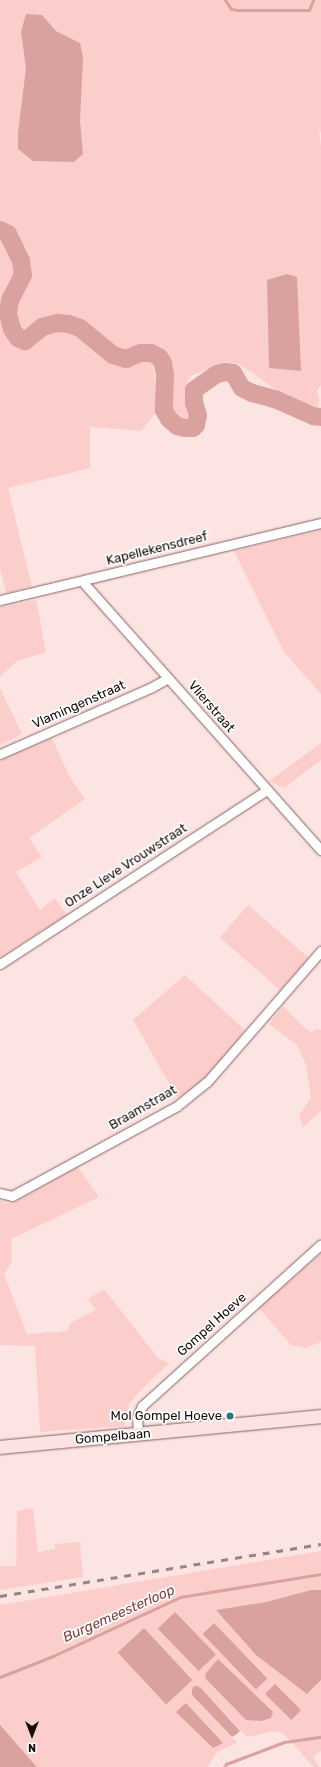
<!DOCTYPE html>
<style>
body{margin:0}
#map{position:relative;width:321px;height:1767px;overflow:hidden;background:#fce4e2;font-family:Rubik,sans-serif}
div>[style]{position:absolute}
.green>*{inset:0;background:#fccecb;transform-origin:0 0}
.water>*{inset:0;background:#daa29f;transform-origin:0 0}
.stream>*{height:3px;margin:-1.5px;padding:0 1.5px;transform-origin:1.5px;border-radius:1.5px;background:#daa29f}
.river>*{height:18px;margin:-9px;padding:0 9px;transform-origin:9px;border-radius:9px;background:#daa29f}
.roads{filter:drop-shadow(0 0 1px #856361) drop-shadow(0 0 1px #856361)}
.street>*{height:9px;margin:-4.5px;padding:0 4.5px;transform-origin:4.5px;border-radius:4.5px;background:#fff}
.secondary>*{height:13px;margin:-6.5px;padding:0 6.5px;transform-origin:6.5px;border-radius:6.5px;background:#fce2e1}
.rail>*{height:3px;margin-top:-1.5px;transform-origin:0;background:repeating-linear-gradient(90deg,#968382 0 7px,transparent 0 14px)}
.dots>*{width:11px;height:11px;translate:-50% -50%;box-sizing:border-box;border:2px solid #fff;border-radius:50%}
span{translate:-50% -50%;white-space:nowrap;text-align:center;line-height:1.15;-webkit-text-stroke:3.5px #fff;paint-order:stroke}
.street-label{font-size:13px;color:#190d0c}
.poi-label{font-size:13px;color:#190d0c}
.right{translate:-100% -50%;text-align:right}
.water-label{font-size:14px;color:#86403e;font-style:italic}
.north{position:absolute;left:12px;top:1715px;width:40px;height:40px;-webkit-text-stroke:3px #fff;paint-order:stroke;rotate:180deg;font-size:11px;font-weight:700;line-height:16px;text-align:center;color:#190d0c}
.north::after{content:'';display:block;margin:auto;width:14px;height:18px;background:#190d0c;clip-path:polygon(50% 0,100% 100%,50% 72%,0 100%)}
</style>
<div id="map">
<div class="green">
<div style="clip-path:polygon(0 0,321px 0,321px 132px,319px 131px,321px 146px,321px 385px,317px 391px,319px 400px,318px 407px,303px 405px,289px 395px,275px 389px,239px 364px,227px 362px,190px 376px,185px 388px,192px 414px,187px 421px,178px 420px,169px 412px,166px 402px,170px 382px,161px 351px,140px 347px,119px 351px,93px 329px,65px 317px,38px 323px,25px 335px,20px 332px,15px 323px,12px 311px,14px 299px,23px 290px,29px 269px,26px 256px,11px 229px,8px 225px,0 224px)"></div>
<div style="clip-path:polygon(0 238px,6px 240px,11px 248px,18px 270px,14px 283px,6px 294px,1px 306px,4px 324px,11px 339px,17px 344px,22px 344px,37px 338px,55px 326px,64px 326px,81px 332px,111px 359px,125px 362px,148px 356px,153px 361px,156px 396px,155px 413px,141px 431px,90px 427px,90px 468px,8px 488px,32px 587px,6px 593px,0 568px)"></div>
<div style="clip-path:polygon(321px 530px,321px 694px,284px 652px,234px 551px)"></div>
<div style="clip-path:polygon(36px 600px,46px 652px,17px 661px,0 677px,0 607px)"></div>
<div style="clip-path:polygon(0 688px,22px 734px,0 745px)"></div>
<div style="clip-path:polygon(52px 738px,69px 776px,85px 799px,29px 838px,42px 857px,16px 872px,40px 910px,55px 898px,67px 915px,0 957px,0 760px)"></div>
<div style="clip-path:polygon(321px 743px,321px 760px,284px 788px,269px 781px)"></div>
<div style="left:248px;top:905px;width:80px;height:43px;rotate:41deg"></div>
<div style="clip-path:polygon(185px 975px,245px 1030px,207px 1077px,178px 1099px,133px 1020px)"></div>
<div style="clip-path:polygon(283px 1006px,302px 1025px,311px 1032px,316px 1029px,321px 1030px,321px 1111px,303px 1127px,299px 1115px,311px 1098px,306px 1065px,297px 1045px,269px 1024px)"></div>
<div style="clip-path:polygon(78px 1167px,99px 1197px,11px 1239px,12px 1261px,4px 1274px,27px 1334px,68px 1331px,70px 1323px,96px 1310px,88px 1299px,104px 1289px,158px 1358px,169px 1363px,140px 1391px,129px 1404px,124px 1426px,40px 1432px,35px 1346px,0 1345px,0 1200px,6px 1203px,15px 1202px)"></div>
<div style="clip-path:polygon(321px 1253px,321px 1341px,319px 1343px,305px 1348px,291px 1345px,259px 1308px)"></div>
<div style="clip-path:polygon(33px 1508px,38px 1552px,55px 1549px,55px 1544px,80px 1542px,83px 1577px,0 1590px,0 1566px,16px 1566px,17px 1511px)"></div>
<div style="clip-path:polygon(evenodd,321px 1551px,321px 1590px,311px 1590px,266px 1602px,216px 1610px,308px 1694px,321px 1680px,321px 1751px,314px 1756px,314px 1758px,319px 1767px,314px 1767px,283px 1733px,273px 1731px,247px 1737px,201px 1688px,192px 1695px,237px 1743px,217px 1752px,208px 1767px,0 1767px,0 1605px,321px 1551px,213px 1623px,268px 1678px,257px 1688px,203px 1634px,213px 1623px)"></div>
</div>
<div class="water">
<div style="clip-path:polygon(26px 14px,42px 15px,56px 31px,80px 43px,83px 58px,80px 121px,83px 154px,74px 162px,33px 161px,18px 149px,18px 133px,26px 68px,21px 32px)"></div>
<div style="clip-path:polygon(287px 274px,297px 277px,301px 371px,269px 368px,267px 280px)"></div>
<div style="clip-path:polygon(311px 1590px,321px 1590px,321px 1680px,307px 1694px,256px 1655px,216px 1610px,266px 1602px)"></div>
<div style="left:175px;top:1612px;width:59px;height:24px;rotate:46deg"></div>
<div style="left:214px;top:1623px;width:77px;height:16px;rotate:46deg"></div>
<div style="left:144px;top:1628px;width:71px;height:36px;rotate:47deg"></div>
<div style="clip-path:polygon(218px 1659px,273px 1712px,271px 1718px,261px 1721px,246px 1720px,205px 1678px,206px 1673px)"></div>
<div style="left:275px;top:1684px;width:37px;height:14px;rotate:45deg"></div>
<div style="clip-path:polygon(194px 1686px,197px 1686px,201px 1688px,240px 1731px,237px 1734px,232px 1737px,192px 1695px,192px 1690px)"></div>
<div style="clip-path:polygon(186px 1703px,223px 1743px,213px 1748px,176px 1712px)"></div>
<div style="clip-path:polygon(0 1725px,22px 1750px,37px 1767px,0 1767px)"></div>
</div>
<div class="stream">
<div style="left:225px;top:0;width:11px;rotate:56deg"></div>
<div style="left:231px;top:9px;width:7px;rotate:8deg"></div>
<div style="left:238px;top:10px;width:71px"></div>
<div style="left:309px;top:10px;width:11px;rotate:-68deg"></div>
<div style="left:0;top:1677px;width:57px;rotate:-21.6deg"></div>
<div style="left:53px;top:1656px;width:140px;rotate:-24.9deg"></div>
<div style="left:180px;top:1597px;width:143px;rotate:-9.3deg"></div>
<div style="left:224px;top:1767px;width:4px;rotate:-56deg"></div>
<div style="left:226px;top:1764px;width:62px;rotate:-20.8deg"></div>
<div style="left:284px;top:1742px;width:37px;rotate:-8deg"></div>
</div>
<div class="river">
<div style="left:0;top:230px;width:9px;rotate:27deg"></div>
<div style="left:8px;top:234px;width:30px;rotate:64deg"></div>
<div style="left:21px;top:261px;width:14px;rotate:82deg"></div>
<div style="left:23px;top:275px;width:28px;rotate:117deg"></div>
<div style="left:10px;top:300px;width:14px;rotate:98deg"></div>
<div style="left:8px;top:314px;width:16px;rotate:75deg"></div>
<div style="left:12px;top:329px;width:11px;rotate:56deg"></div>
<div style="left:18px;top:338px;width:8px;rotate:23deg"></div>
<div style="left:25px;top:341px;width:22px;rotate:-39deg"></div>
<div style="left:42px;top:327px;width:16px;rotate:-15deg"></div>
<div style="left:57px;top:323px;width:12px;rotate:5deg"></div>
<div style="left:69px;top:324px;width:12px;rotate:20deg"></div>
<div style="left:80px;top:328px;width:43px;rotate:39.3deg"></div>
<div style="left:113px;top:355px;width:14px;rotate:17deg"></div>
<div style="left:126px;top:359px;width:16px;rotate:-22deg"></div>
<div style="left:141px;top:353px;width:10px"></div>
<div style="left:151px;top:353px;width:9px;rotate:27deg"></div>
<div style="left:159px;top:357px;width:7px;rotate:56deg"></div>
<div style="left:163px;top:363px;width:12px;rotate:81deg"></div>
<div style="left:165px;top:375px;width:35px;rotate:92deg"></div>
<div style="left:164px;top:410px;width:10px;rotate:61deg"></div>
<div style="left:169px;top:419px;width:11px;rotate:41deg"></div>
<div style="left:177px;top:426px;width:8px;rotate:14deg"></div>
<div style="left:185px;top:428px;width:8px"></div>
<div style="left:193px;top:428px;width:4px;rotate:-45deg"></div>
<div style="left:196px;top:425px;width:10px;rotate:-79deg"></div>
<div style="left:198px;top:415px;width:13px;rotate:-108deg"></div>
<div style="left:194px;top:403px;width:13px;rotate:-90deg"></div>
<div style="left:194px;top:390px;width:28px;rotate:-35deg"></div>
<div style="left:217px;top:374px;width:9px;rotate:-13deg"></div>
<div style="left:226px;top:372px;width:7px;rotate:8deg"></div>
<div style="left:233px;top:373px;width:17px;rotate:59deg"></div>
<div style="left:242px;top:388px;width:11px;rotate:27deg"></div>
<div style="left:252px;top:393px;width:24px;rotate:15deg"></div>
<div style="left:275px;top:399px;width:42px;rotate:24.1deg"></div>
<div style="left:313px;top:416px;width:8px;rotate:7deg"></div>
</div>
<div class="roads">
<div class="street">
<div style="left:82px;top:581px;width:360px;rotate:48.4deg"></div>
<div style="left:0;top:600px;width:330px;rotate:-13.5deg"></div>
<div style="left:0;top:754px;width:166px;rotate:-23.8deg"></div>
<div style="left:152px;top:687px;width:18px;rotate:-29deg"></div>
<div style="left:0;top:964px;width:319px;rotate:-33.1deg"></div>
<div style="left:0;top:1193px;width:12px;rotate:14deg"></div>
<div style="left:12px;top:1196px;width:188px;rotate:-28.6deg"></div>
<div style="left:177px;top:1106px;width:38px;rotate:-39deg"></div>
<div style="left:207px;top:1082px;width:174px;rotate:-49deg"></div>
<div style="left:138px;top:1434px;width:17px;rotate:-93deg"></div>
<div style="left:137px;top:1417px;width:12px;rotate:-66deg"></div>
<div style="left:142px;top:1406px;width:241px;rotate:-42.1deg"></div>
</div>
<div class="secondary">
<div style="left:0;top:1447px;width:322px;rotate:-5.5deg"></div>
</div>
</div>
<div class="rail">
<div style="left:0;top:1596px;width:325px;rotate:-9.2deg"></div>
</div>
<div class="dots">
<div style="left:230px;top:1416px;background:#2b747c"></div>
</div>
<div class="street-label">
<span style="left:157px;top:549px;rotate:-14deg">Kapellekensdreef</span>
<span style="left:79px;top:705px;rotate:-24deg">Vlamingenstraat</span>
<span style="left:211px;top:707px;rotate:49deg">Vlierstraat</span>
<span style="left:126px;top:866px;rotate:-33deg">Onze Lieve Vrouwstraat</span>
<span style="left:143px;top:1108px;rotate:-30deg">Braamstraat</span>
<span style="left:212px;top:1325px;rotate:-42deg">Gompel Hoeve</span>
<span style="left:113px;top:1437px;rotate:-5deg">Gompelbaan</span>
</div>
<div class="poi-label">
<span class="right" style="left:222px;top:1416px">Mol Gompel Hoeve</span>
</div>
<div class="water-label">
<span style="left:119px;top:1614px;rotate:-24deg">Burgemeesterloop</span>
</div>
<div class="north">N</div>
</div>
